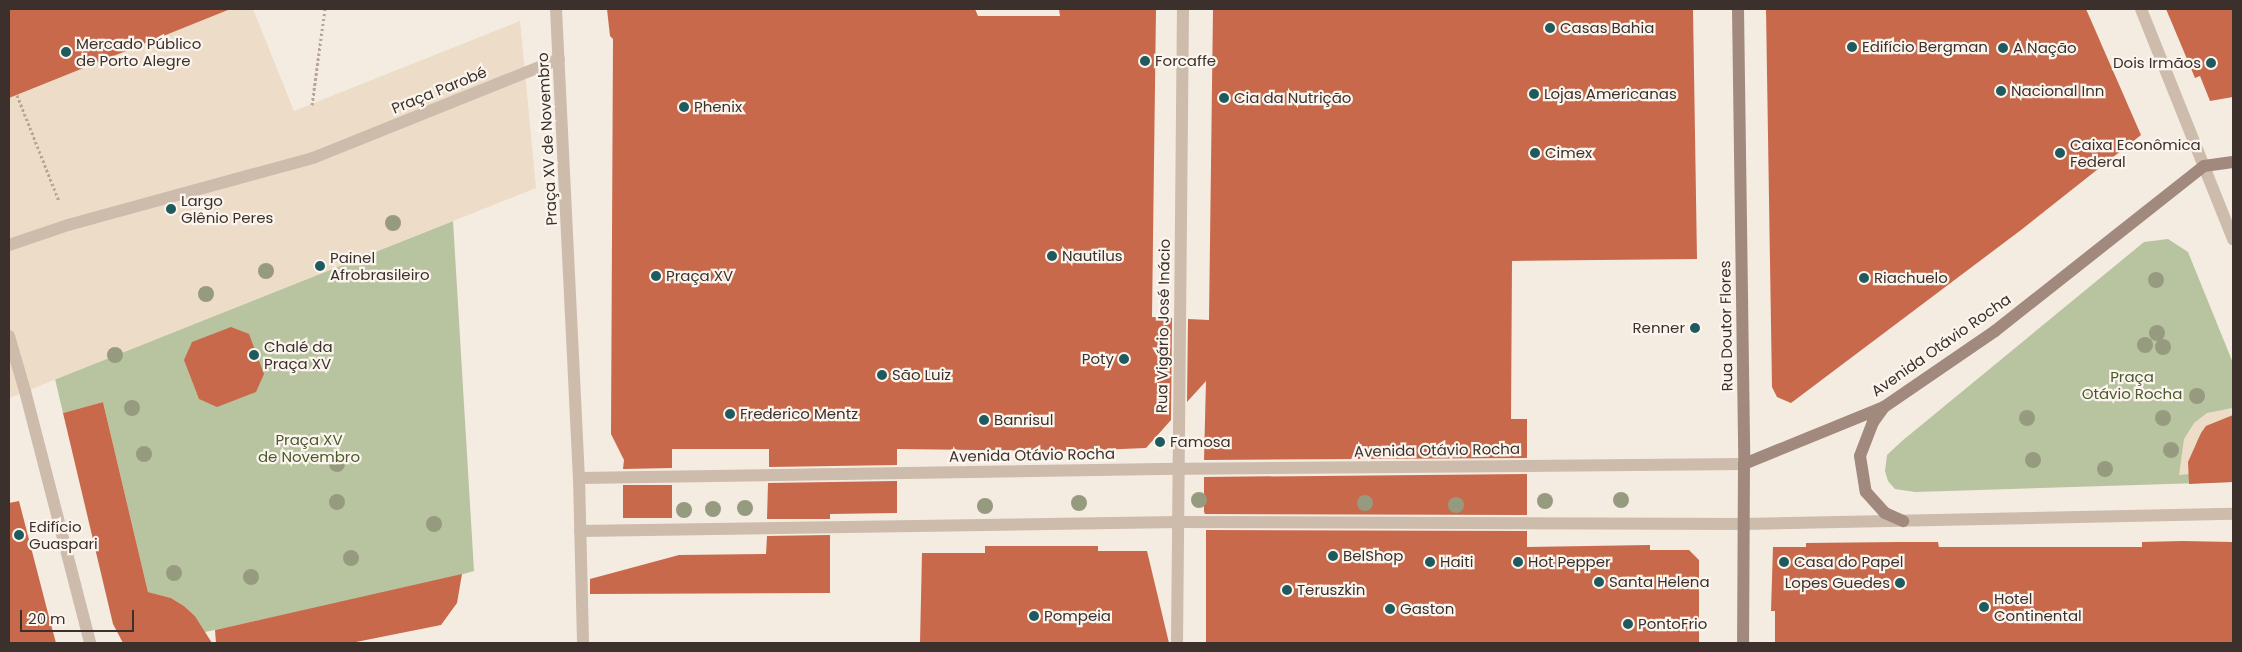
<!DOCTYPE html>
<meta charset="utf-8">
<style>
body{margin:0}
#map{position:relative;width:2242px;height:652px;overflow:hidden;background:#f4ebe1;font-family:Poppins,sans-serif}
div>[style]{position:absolute}
.green>*{inset:0;background:#b8c4a0}
.plaza>*{inset:0;background:#ecdcc8}
.building>*{inset:0;background:#c8694b;transform-origin:0 0}
.path>*{height:3px;margin-top:-1.5px;transform-origin:0;background:repeating-linear-gradient(90deg,#b9a596 0 2.5px,transparent 0 5px)}
.street>*{height:12px;margin:-6px;padding:0 6px;transform-origin:6px;border-radius:6px;background:#cdbbac}
.secondary>*{height:12px;margin:-6px;padding:0 6px;transform-origin:6px;border-radius:6px;background:#a18a7d}
.trees>*{width:16px;height:16px;margin:-8px;border-radius:50%;background:#969b7f}
.dots>*{width:14px;height:14px;translate:-50% -50%;box-sizing:border-box;border:2px solid #fbf5ee;border-radius:50%}
span{translate:-50% -50%;white-space:nowrap;text-align:center;line-height:1.15;-webkit-text-stroke:4.5px #fbf5ee;paint-order:stroke}
.poi-label{font-size:15px;color:#3b302b}
.left{translate:0 -50%;text-align:left}
.right{translate:-100% -50%;text-align:right}
.street-label{font-size:15px;color:#3b302b}
.park-label{font-size:15px;color:#4a5a2e}
.frame{position:absolute;inset:0;border:10px solid #3b302b;pointer-events:none}
.scale{position:absolute;left:20px;top:610px;width:114px;height:22px;box-sizing:border-box;border:2px solid #3b302b;border-top:0;padding-left:6px;font-size:15px;line-height:18px;white-space:nowrap;color:#3b302b;-webkit-text-stroke:4px #fbf5ee;paint-order:stroke}
</style>
<div id="map">
<div class="green">
<div style="clip-path:polygon(453px 221px,474px 571px,431px 583px,205px 632px,195px 616px,184px 606px,171px 598px,148px 592px,103px 402px,63px 413px,55px 379px)"></div>
<div style="clip-path:polygon(2168px 239px,2188px 252px,2233px 363px,2233px 482px,1915px 492px,1895px 489px,1888px 481px,1885px 471px,1887px 455px,1902px 441px,2144px 242px)"></div>
</div>
<div class="plaza">
<div style="clip-path:polygon(231px 9px,253px 9px,294px 111px,520px 21px,536px 188px,9px 398px,9px 98px)"></div>
<div style="clip-path:polygon(2232px 408px,2233px 422px,2217px 422px,2206px 426px,2197px 441px,2197px 455px,2189px 474px,2179px 475px,2184px 439px,2194px 423px,2207px 413px)"></div>
</div>
<div class="building">
<div style="clip-path:polygon(9px 9px,227px 9px,228px 10px,9px 98px)"></div>
<div style="clip-path:polygon(607px 9px,975px 9px,978px 16px,1060px 16px,1059px 9px,1156px 9px,1152px 317px,1172px 318px,1171px 420px,1146px 448px,1072px 451px,897px 449px,897px 465px,769px 467px,769px 449px,672px 449px,672px 468px,623px 469px,624px 460px,611px 434px,613px 39px,610px 36px)"></div>
<div style="clip-path:polygon(1213px 9px,1693px 9px,1697px 259px,1512px 261px,1511px 419px,1527px 419px,1527px 458px,1204px 460px,1206px 381px,1187px 402px,1188px 319px,1209px 320px)"></div>
<div style="clip-path:polygon(1766px 9px,2086px 9px,2141px 135px,2021px 230px,1791px 403px,1777px 397px,1772px 387px)"></div>
<div style="clip-path:polygon(2166px 9px,2233px 9px,2233px 97px,2210px 101px,2200px 76px,2195px 78px)"></div>
<div style="clip-path:polygon(231px 327px,249px 334px,264px 374px,256px 392px,217px 407px,199px 399px,184px 360px,192px 342px)"></div>
<div style="clip-path:polygon(103px 402px,148px 592px,171px 598px,184px 606px,195px 616px,212px 643px,123px 643px,113px 624px,63px 413px)"></div>
<div style="clip-path:polygon(2233px 415px,2233px 482px,2189px 484px,2188px 462px,2201px 433px,2206px 426px)"></div>
<div style="clip-path:polygon(1527px 474px,1527px 515px,1205px 514px,1204px 512px,1204px 477px)"></div>
<div style="clip-path:polygon(897px 481px,897px 513px,830px 514px,830px 519px,767px 519px,768px 483px)"></div>
<div style="left:623px;top:485px;width:49px;height:33px"></div>
<div style="clip-path:polygon(19px 501px,49px 617px,56px 643px,9px 643px,9px 503px)"></div>
<div style="clip-path:polygon(1206px 530px,1527px 531px,1527px 547px,1650px 545px,1650px 550px,1689px 550px,1699px 560px,1699px 643px,1206px 643px)"></div>
<div style="clip-path:polygon(830px 535px,830px 593px,590px 594px,590px 579px,679px 555px,766px 554px,767px 536px)"></div>
<div style="clip-path:polygon(2182px 541px,2233px 542px,2233px 643px,1775px 643px,1775px 611px,1771px 611px,1773px 547px,1806px 547px,1806px 543px,1899px 542px,1938px 542px,1939px 547px,2142px 547px,2142px 542px)"></div>
<div style="clip-path:polygon(985px 546px,1098px 546px,1098px 551px,1147px 551px,1169px 643px,920px 643px,922px 553px,985px 553px)"></div>
<div style="clip-path:polygon(462px 574px,457px 603px,441px 625px,351px 643px,216px 643px,215px 630px)"></div>
</div>
<div class="path">
<div style="left:17px;top:95px;width:114px;rotate:68.4deg"></div>
<div style="left:312px;top:105px;width:97px;rotate:-82.3deg"></div>
</div>
<div class="street">
<div style="left:556px;top:9px;width:470px;rotate:87.2deg"></div>
<div style="left:579px;top:478px;width:165px;rotate:88.6deg"></div>
<div style="left:2141px;top:9px;width:248px;rotate:68.2deg"></div>
<div style="left:9px;top:245px;width:62px;rotate:-18.7deg"></div>
<div style="left:68px;top:225px;width:254px;rotate:-15.3deg"></div>
<div style="left:313px;top:158px;width:265px;rotate:-21.9deg"></div>
<div style="left:9px;top:336px;width:57px;rotate:73.8deg"></div>
<div style="left:25px;top:391px;width:260px;rotate:75.5deg"></div>
<div style="left:579px;top:478px;width:582px;rotate:-0.89deg"></div>
<div style="left:1161px;top:469px;width:583px;rotate:-0.49deg"></div>
<div style="left:580px;top:531px;width:598px;rotate:-0.86deg"></div>
<div style="left:1178px;top:522px;width:566px;rotate:0.2deg"></div>
<div style="left:1744px;top:524px;width:489px;rotate:-1.2deg"></div>
<div style="left:1177px;top:643px;width:634px;rotate:-89.46deg"></div>
</div>
<div class="secondary">
<div style="left:1738px;top:9px;width:455px;rotate:89.2deg"></div>
<div style="left:1744px;top:464px;width:179px;rotate:90.3deg"></div>
<div style="left:1884px;top:407px;width:19px;rotate:126deg"></div>
<div style="left:1873px;top:422px;width:36px;rotate:111deg"></div>
<div style="left:1860px;top:456px;width:36px;rotate:81deg"></div>
<div style="left:1866px;top:492px;width:28px;rotate:48deg"></div>
<div style="left:1885px;top:513px;width:20px;rotate:24deg"></div>
<div style="left:1744px;top:464px;width:151px;rotate:-22.2deg"></div>
<div style="left:1884px;top:407px;width:135px;rotate:-34.4deg"></div>
<div style="left:1995px;top:331px;width:266px;rotate:-38.3deg"></div>
<div style="left:2204px;top:166px;width:29px;rotate:-8deg"></div>
</div>
<div class="trees">
<div style="left:393px;top:223px"></div>
<div style="left:266px;top:271px"></div>
<div style="left:2156px;top:280px"></div>
<div style="left:206px;top:294px"></div>
<div style="left:2157px;top:333px"></div>
<div style="left:2145px;top:345px"></div>
<div style="left:2163px;top:347px"></div>
<div style="left:115px;top:355px"></div>
<div style="left:2197px;top:396px"></div>
<div style="left:132px;top:408px"></div>
<div style="left:2027px;top:418px"></div>
<div style="left:2163px;top:418px"></div>
<div style="left:2171px;top:450px"></div>
<div style="left:144px;top:454px"></div>
<div style="left:2033px;top:460px"></div>
<div style="left:337px;top:464px"></div>
<div style="left:2105px;top:469px"></div>
<div style="left:1199px;top:500px"></div>
<div style="left:1621px;top:500px"></div>
<div style="left:1545px;top:501px"></div>
<div style="left:337px;top:502px"></div>
<div style="left:1079px;top:503px"></div>
<div style="left:1365px;top:503px"></div>
<div style="left:1456px;top:505px"></div>
<div style="left:985px;top:506px"></div>
<div style="left:745px;top:508px"></div>
<div style="left:713px;top:509px"></div>
<div style="left:684px;top:510px"></div>
<div style="left:434px;top:524px"></div>
<div style="left:351px;top:558px"></div>
<div style="left:174px;top:573px"></div>
<div style="left:251px;top:577px"></div>
</div>
<div class="dots">
<div style="left:1550px;top:28px;background:#1f5a5e"></div>
<div style="left:1852px;top:47px;background:#1f5a5e"></div>
<div style="left:2003px;top:48px;background:#1f5a5e"></div>
<div style="left:66px;top:52px;background:#1f5a5e"></div>
<div style="left:1145px;top:61px;background:#1f5a5e"></div>
<div style="left:2211px;top:63px;background:#1f5a5e"></div>
<div style="left:2001px;top:91px;background:#1f5a5e"></div>
<div style="left:1534px;top:94px;background:#1f5a5e"></div>
<div style="left:1224px;top:98px;background:#1f5a5e"></div>
<div style="left:684px;top:107px;background:#1f5a5e"></div>
<div style="left:1535px;top:153px;background:#1f5a5e"></div>
<div style="left:2060px;top:153px;background:#1f5a5e"></div>
<div style="left:171px;top:209px;background:#1f5a5e"></div>
<div style="left:1052px;top:256px;background:#1f5a5e"></div>
<div style="left:320px;top:266px;background:#1f5a5e"></div>
<div style="left:656px;top:276px;background:#1f5a5e"></div>
<div style="left:1864px;top:278px;background:#1f5a5e"></div>
<div style="left:1695px;top:328px;background:#1f5a5e"></div>
<div style="left:254px;top:355px;background:#1f5a5e"></div>
<div style="left:1124px;top:359px;background:#1f5a5e"></div>
<div style="left:882px;top:375px;background:#1f5a5e"></div>
<div style="left:730px;top:414px;background:#1f5a5e"></div>
<div style="left:984px;top:420px;background:#1f5a5e"></div>
<div style="left:1160px;top:442px;background:#1f5a5e"></div>
<div style="left:19px;top:535px;background:#1f5a5e"></div>
<div style="left:1333px;top:556px;background:#1f5a5e"></div>
<div style="left:1430px;top:562px;background:#1f5a5e"></div>
<div style="left:1518px;top:562px;background:#1f5a5e"></div>
<div style="left:1784px;top:562px;background:#1f5a5e"></div>
<div style="left:1599px;top:582px;background:#1f5a5e"></div>
<div style="left:1900px;top:583px;background:#1f5a5e"></div>
<div style="left:1287px;top:590px;background:#1f5a5e"></div>
<div style="left:1984px;top:607px;background:#1f5a5e"></div>
<div style="left:1390px;top:609px;background:#1f5a5e"></div>
<div style="left:1034px;top:616px;background:#1f5a5e"></div>
<div style="left:1628px;top:624px;background:#1f5a5e"></div>
</div>
<div class="poi-label">
<span class="left" style="left:1560px;top:28px">Casas Bahia</span>
<span class="left" style="left:76px;top:52px">Mercado Público<br>de Porto Alegre</span>
<span class="left" style="left:1862px;top:47px">Edifício Bergman</span>
<span class="left" style="left:2013px;top:48px">A Nação</span>
<span class="left" style="left:1155px;top:61px">Forcaffe</span>
<span class="right" style="left:2201px;top:63px">Dois Irmãos</span>
<span class="left" style="left:2011px;top:91px">Nacional Inn</span>
<span class="left" style="left:1544px;top:94px">Lojas Americanas</span>
<span class="left" style="left:1234px;top:98px">Cia da Nutrição</span>
<span class="left" style="left:694px;top:107px">Phenix</span>
<span class="left" style="left:2070px;top:153px">Caixa Econômica<br>Federal</span>
<span class="left" style="left:1545px;top:153px">Cimex</span>
<span class="left" style="left:181px;top:209px">Largo<br>Glênio Peres</span>
<span class="left" style="left:1062px;top:256px">Nautilus</span>
<span class="left" style="left:330px;top:266px">Painel<br>Afrobrasileiro</span>
<span class="left" style="left:666px;top:276px">Praça XV</span>
<span class="left" style="left:1874px;top:278px">Riachuelo</span>
<span class="right" style="left:1685px;top:328px">Renner</span>
<span class="left" style="left:264px;top:355px">Chalé da<br>Praça XV</span>
<span class="right" style="left:1114px;top:359px">Poty</span>
<span class="left" style="left:892px;top:375px">São Luiz</span>
<span class="left" style="left:740px;top:414px">Frederico Mentz</span>
<span class="left" style="left:994px;top:420px">Banrisul</span>
<span class="left" style="left:1170px;top:442px">Famosa</span>
<span class="left" style="left:29px;top:535px">Edifício<br>Guaspari</span>
<span class="left" style="left:1343px;top:556px">BelShop</span>
<span class="left" style="left:1440px;top:562px">Haiti</span>
<span class="left" style="left:1528px;top:562px">Hot Pepper</span>
<span class="left" style="left:1794px;top:562px">Casa do Papel</span>
<span class="left" style="left:1609px;top:582px">Santa Helena</span>
<span class="right" style="left:1890px;top:583px">Lopes Guedes</span>
<span class="left" style="left:1297px;top:590px">Teruszkin</span>
<span class="left" style="left:1994px;top:607px">Hotel<br>Continental</span>
<span class="left" style="left:1400px;top:609px">Gaston</span>
<span class="left" style="left:1044px;top:616px">Pompeia</span>
<span class="left" style="left:1638px;top:624px">PontoFrio</span>
</div>
<div class="street-label">
<span style="left:439px;top:90px;rotate:-22deg">Praça Parobé</span>
<span style="left:547px;top:139px;rotate:-93deg">Praça XV de Novembro</span>
<span style="left:1163px;top:326px;rotate:-89deg">Rua Vigário José Inácio</span>
<span style="left:1726px;top:326px;rotate:-91deg">Rua Doutor Flores</span>
<span style="left:1941px;top:345px;rotate:-35deg">Avenida Otávio Rocha</span>
<span style="left:1437px;top:450px;rotate:-1deg">Avenida Otávio Rocha</span>
<span style="left:1032px;top:455px;rotate:-1deg">Avenida Otávio Rocha</span>
</div>
<div class="park-label">
<span style="left:2132px;top:385px">Praça<br>Otávio Rocha</span>
<span style="left:309px;top:448px">Praça XV<br>de Novembro</span>
</div>
<div class="frame"></div>
<div class="scale">20 m</div>
</div>
